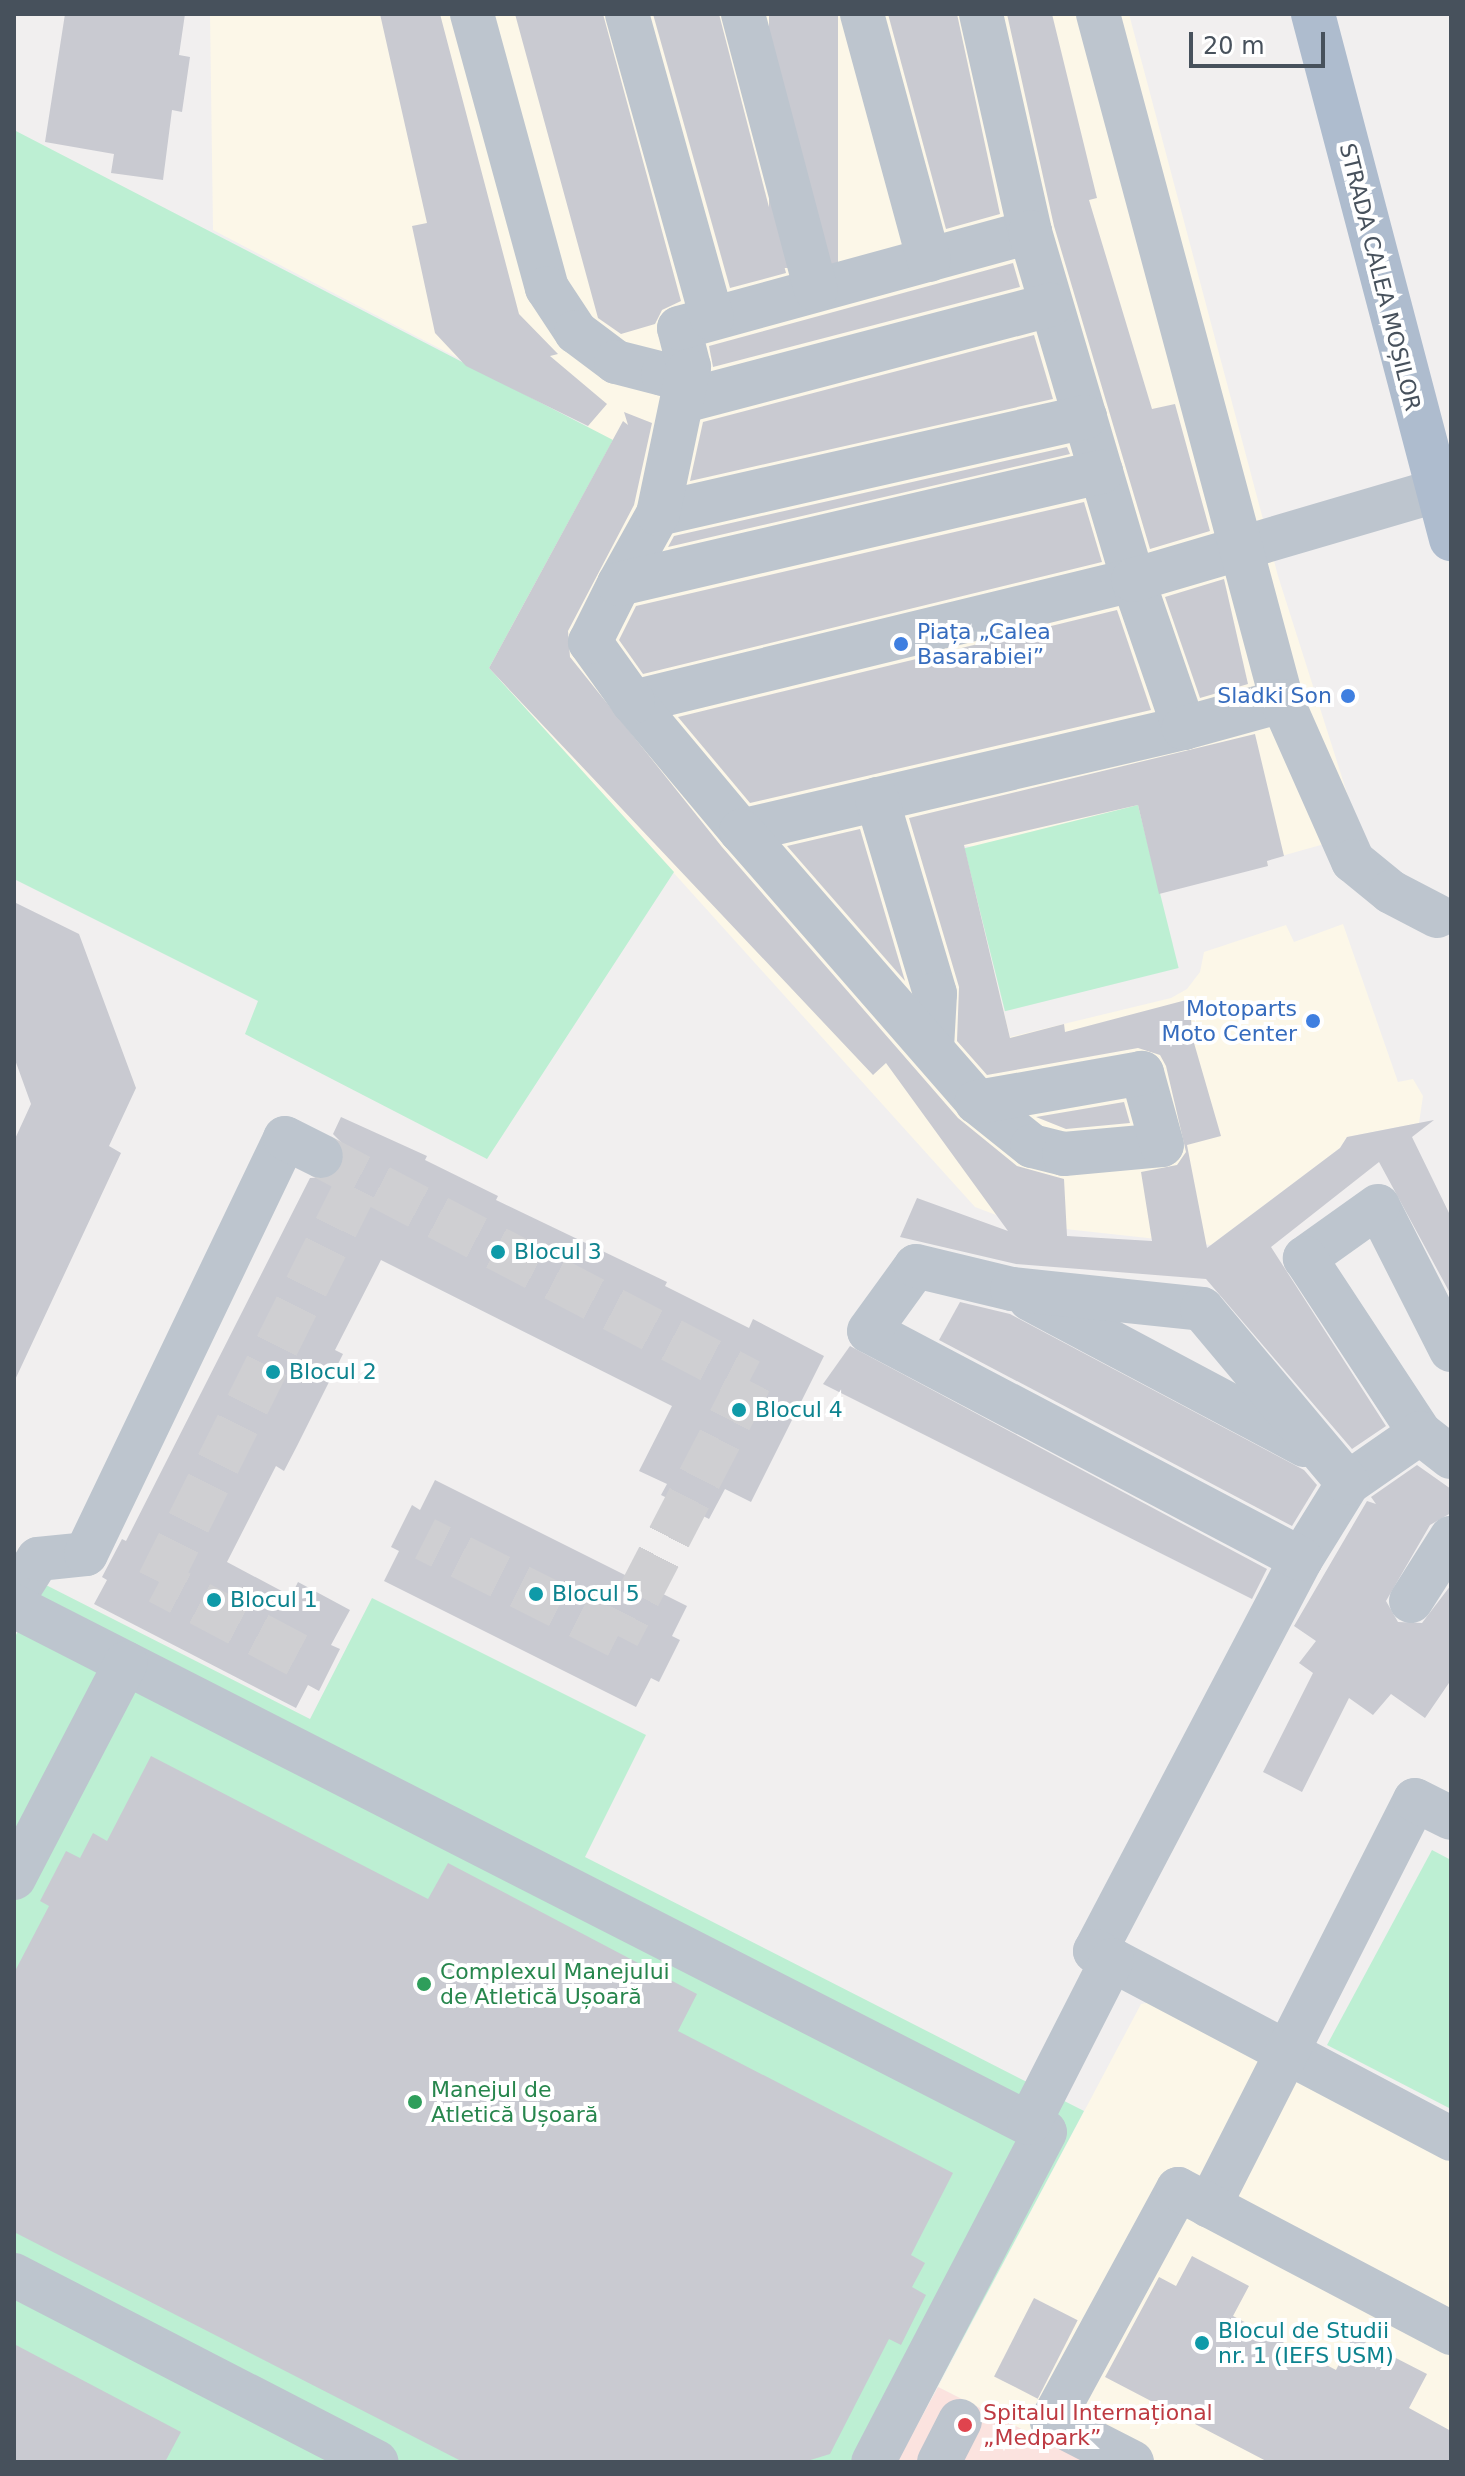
<!DOCTYPE html>
<meta charset="utf-8">
<style>
body{margin:0}
#map{position:relative;width:1465px;height:2476px;overflow:hidden;background:#f1efef;font-family:"DejaVu Sans",sans-serif}
div>[style]{position:absolute}
.commercial>*{inset:0;background:#fcf7e8}
.medical>*{inset:0;background:#fbe3df}
.green>*{inset:0;background:#bdefd3;transform-origin:0 0}
.building>*{inset:0;background:#c9cad1;transform-origin:0 0}
.minor-tunnel>*{height:44px;margin-top:-22px;transform-origin:0;background:repeating-linear-gradient(90deg,#cfcfd2 0 44px,transparent 0 66px)}
.minor>*{height:44px;margin:-22px;padding:0 22px;transform-origin:22px;border-radius:22px;background:#bdc5ce}
.major>*{height:44px;margin:-22px;padding:0 22px;transform-origin:22px;border-radius:22px;background:#aebcce}
.dots>*{width:22px;height:22px;translate:-50% -50%;box-sizing:border-box;border:4px solid #fff;border-radius:50%}
span{translate:-50% -50%;white-space:nowrap;text-align:center;line-height:1.15;-webkit-text-stroke:8px #fff;paint-order:stroke}
.street-label{font-size:22px;color:#47515c}
.shop-label{font-size:22px;color:#366cbe}
.left{translate:0 -50%;text-align:left}
.right{translate:-100% -50%;text-align:right}
.culture-label{font-size:22px;color:#0d838f}
.leisure-label{font-size:22px;color:#27864d}
.health-label{font-size:22px;color:#be3a42}
.frame{position:absolute;inset:0;border:16px solid #47515c;pointer-events:none}
.scale{position:absolute;left:1189px;top:32px;width:136px;height:36px;box-sizing:border-box;border:4px solid #47515c;border-top:0;padding-left:10px;font-size:24px;line-height:28px;white-space:nowrap;color:#47515c;-webkit-text-stroke:6px #fff;paint-order:stroke}
</style>
<div id="map">
<div class="commercial">
<div style="clip-path:polygon(210px 14px,1129px 14px,1278px 576px,1360px 834px,1267px 860px,1268px 866px,964px 846px,1010px 1037px,1171px 998px,1187px 989px,1200px 972px,1204px 952px,1286px 925px,1294px 942px,1343px 924px,1398px 1082px,1413px 1079px,1423px 1096px,1419px 1123px,1347px 1137px,1340px 1148px,1211px 1245px,1020px 1224px,975px 1207px,489px 668px,514px 621px,588px 426px,213px 230px)"></div>
<div style="clip-path:polygon(1158px 2001px,1451px 2154px,1451px 2462px,1087px 2462px,938px 2387px,1141px 2004px)"></div>
</div>
<div class="medical">
<div style="clip-path:polygon(938px 2387px,1087px 2462px,897px 2462px)"></div>
</div>
<div class="green">
<div style="clip-path:polygon(14px 130px,613px 440px,489px 668px,674px 872px,487px 1159px,245px 1034px,258px 1001px,14px 879px)"></div>
<div style="left:1138px;top:805px;width:168px;height:179px;rotate:76deg"></div>
<div style="clip-path:polygon(42px 1583px,310px 1719px,372px 1598px,646px 1735px,585px 1857px,1084px 2111px,897px 2462px,14px 2462px,14px 1639px)"></div>
<div style="clip-path:polygon(1432px 1850px,1451px 1860px,1451px 2109px,1327px 2045px)"></div>
</div>
<div class="building">
<div style="clip-path:polygon(65px 14px,185px 14px,179px 55px,190px 57px,182px 112px,172px 110px,163px 180px,111px 173px,114px 154px,45px 142px)"></div>
<div style="clip-path:polygon(380px 14px,440px 14px,519px 314px,558px 354px,550px 356px,607px 404px,588px 426px,466px 366px,435px 333px,412px 226px,427px 223px)"></div>
<div style="clip-path:polygon(515px 14px,603px 14px,681px 301px,662px 310px,655px 324px,621px 334px,598px 318px)"></div>
<div style="clip-path:polygon(653px 14px,719px 14px,786px 273px,730px 288px)"></div>
<div style="left:769px;top:14px;width:69px;height:254px"></div>
<div style="clip-path:polygon(888px 14px,957px 14px,1000px 214px,946px 229px)"></div>
<div style="clip-path:polygon(1007px 14px,1052px 14px,1097px 198px,1089px 200px,1152px 409px,1175px 404px,1210px 531px,1150px 549px,1054px 226px)"></div>
<div style="clip-path:polygon(1013px 263px,1020px 287px,713px 367px,709px 346px)"></div>
<div style="clip-path:polygon(1034px 335px,1053px 399px,690px 481px,703px 422px)"></div>
<div style="clip-path:polygon(624px 412px,652px 423px,634px 505px,568px 631px,570px 657px,722px 847px,958px 1118px,1017px 1166px,1064px 1179px,1067px 1236px,1152px 1241px,1141px 1172px,1177px 1165px,1186px 1152px,1166px 1066px,1160px 1055px,1138px 1048px,987px 1075px,957px 1041px,959px 987px,909px 818px,1255px 734px,1284px 856px,1267px 861px,1268px 866px,1159px 894px,1138px 805px,964px 845px,1010px 1038px,1064px 1024px,1065px 1032px,1190px 999px,1192px 1036px,1221px 1136px,1187px 1145px,1207px 1248px,1340px 1148px,1347px 1137px,1434px 1120px,1412px 1137px,1451px 1217px,1451px 1295px,1379px 1162px,1271px 1247px,1386px 1426px,1352px 1449px,1206px 1279px,1016px 1264px,900px 1237px,917px 1198px,1008px 1231px,886px 1063px,873px 1075px,489px 668px,623px 421px,628px 425px)"></div>
<div style="clip-path:polygon(1067px 447px,1070px 454px,668px 547px,674px 536px)"></div>
<div style="clip-path:polygon(1084px 502px,1102px 562px,643px 674px,619px 640px,636px 606px)"></div>
<div style="clip-path:polygon(1224px 579px,1248px 684px,1200px 698px,1165px 597px)"></div>
<div style="clip-path:polygon(1117px 610px,1151px 710px,750px 803px,678px 717px)"></div>
<div style="clip-path:polygon(860px 829px,905px 981px,787px 846px)"></div>
<div style="clip-path:polygon(14px 902px,79px 934px,136px 1088px,109px 1146px,121px 1153px,14px 1382px,14px 1141px,31px 1104px,14px 1057px)"></div>
<div style="clip-path:polygon(1124px 1102px,1130px 1123px,1066px 1129px,1036px 1117px)"></div>
<div style="clip-path:polygon(341px 1117px,427px 1156px,425px 1160px,498px 1196px,496px 1200px,667px 1282px,665px 1286px,749px 1328px,753px 1319px,824px 1356px,751px 1502px,725px 1489px,709px 1519px,661px 1495px,667px 1484px,639px 1471px,672px 1406px,381px 1260px,335px 1350px,343px 1354px,297px 1446px,284px 1471px,276px 1466px,227px 1562px,291px 1596px,298px 1582px,350px 1610px,331px 1645px,340px 1649px,319px 1691px,308px 1685px,296px 1708px,94px 1604px,107px 1580px,102px 1577px,122px 1539px,126px 1541px,310px 1178px,334px 1177px,344px 1166px,342px 1143px,333px 1134px)"></div>
<div style="clip-path:polygon(960px 1302px,1010px 1314px,1304px 1470px,1317px 1485px,1292px 1526px,939px 1340px)"></div>
<div style="clip-path:polygon(850px 1346px,1267px 1569px,1252px 1599px,823px 1384px)"></div>
<div style="clip-path:polygon(1417px 1465px,1451px 1489px,1451px 1513px,1430px 1525px,1386px 1601px,1398px 1622px,1422px 1623px,1451px 1585px,1451px 1680px,1425px 1718px,1391px 1694px,1373px 1715px,1349px 1698px,1302px 1792px,1263px 1772px,1313px 1673px,1299px 1663px,1316px 1641px,1294px 1626px,1367px 1501px,1376px 1504px,1371px 1497px)"></div>
<div style="clip-path:polygon(435px 1480px,687px 1606px,672px 1636px,680px 1640px,659px 1682px,651px 1678px,636px 1707px,384px 1581px,399px 1551px,391px 1547px,412px 1505px,420px 1510px)"></div>
<div style="clip-path:polygon(151px 1756px,428px 1899px,448px 1863px,697px 1994px,678px 2031px,953px 2173px,911px 2255px,925px 2263px,912px 2287px,926px 2295px,901px 2345px,889px 2339px,830px 2454px,804px 2462px,463px 2462px,14px 2232px,14px 1973px,49px 1906px,40px 1901px,66px 1851px,80px 1858px,93px 1833px,107px 1841px)"></div>
<div style="clip-path:polygon(1192px 2256px,1249px 2286px,1233px 2316px,1336px 2370px,1353px 2336px,1427px 2374px,1409px 2408px,1451px 2431px,1451px 2462px,1268px 2462px,1105px 2377px,1159px 2277px,1176px 2286px)"></div>
<div style="left:1034px;top:2298px;width:49px;height:88px;rotate:27deg"></div>
<div style="clip-path:polygon(14px 2344px,181px 2432px,165px 2462px,14px 2462px)"></div>
</div>
<div class="minor-tunnel">
<div style="left:321px;top:1156px;width:484px;rotate:27.7deg"></div>
<div style="left:750px;top:1381px;width:287px;rotate:117.4deg"></div>
<div style="left:618px;top:1636px;width:216px;rotate:-153.3deg"></div>
<div style="left:297px;top:1655px;width:156px;rotate:-152.1deg"></div>
<div style="left:159px;top:1582px;width:453px;rotate:-63.5deg"></div>
</div>
<div class="minor">
<div style="left:472px;top:14px;width:284px;rotate:74.7deg"></div>
<div style="left:547px;top:288px;width:53px;rotate:56.6deg"></div>
<div style="left:576px;top:332px;width:50px;rotate:36.9deg"></div>
<div style="left:616px;top:362px;width:49px;rotate:14.3deg"></div>
<div style="left:663px;top:374px;width:27px;rotate:-15deg"></div>
<div style="left:689px;top:367px;width:40px;rotate:-104.4deg"></div>
<div style="left:679px;top:328px;width:364px;rotate:-15.3deg"></div>
<div style="left:627px;top:14px;width:316px;rotate:74.4deg"></div>
<div style="left:743px;top:14px;width:285px;rotate:75.2deg"></div>
<div style="left:862px;top:14px;width:255px;rotate:74.8deg"></div>
<div style="left:981px;top:14px;width:223px;rotate:77.3deg"></div>
<div style="left:1030px;top:232px;width:363px;rotate:73.5deg"></div>
<div style="left:1133px;top:580px;width:515px;rotate:166.29deg"></div>
<div style="left:633px;top:702px;width:168px;rotate:50.1deg"></div>
<div style="left:741px;top:831px;width:455px;rotate:-13.1deg"></div>
<div style="left:1184px;top:728px;width:157px;rotate:-109deg"></div>
<div style="left:1133px;top:580px;width:315px;rotate:-16.4deg"></div>
<div style="left:1098px;top:14px;width:711px;rotate:75.01deg"></div>
<div style="left:1282px;top:701px;width:102px;rotate:164.6deg"></div>
<div style="left:684px;top:401px;width:379px;rotate:-14.7deg"></div>
<div style="left:658px;top:514px;width:438px;rotate:-12.8deg"></div>
<div style="left:619px;top:584px;width:80px;rotate:-60.9deg"></div>
<div style="left:658px;top:514px;width:146px;rotate:-78.2deg"></div>
<div style="left:1282px;top:701px;width:175px;rotate:66.1deg"></div>
<div style="left:1353px;top:861px;width:49px;rotate:39.2deg"></div>
<div style="left:1391px;top:892px;width:52px;rotate:27.6deg"></div>
<div style="left:633px;top:702px;width:74px;rotate:-125.6deg"></div>
<div style="left:590px;top:642px;width:65px;rotate:-63.4deg"></div>
<div style="left:619px;top:584px;width:495px;rotate:-13.1deg"></div>
<div style="left:877px;top:799px;width:203px;rotate:73.4deg"></div>
<div style="left:935px;top:994px;width:53px;rotate:93.2deg"></div>
<div style="left:741px;top:831px;width:359px;rotate:48.9deg"></div>
<div style="left:977px;top:1102px;width:70px;rotate:38.7deg"></div>
<div style="left:1032px;top:1146px;width:33px;rotate:14deg"></div>
<div style="left:1064px;top:1154px;width:98px;rotate:-5.2deg"></div>
<div style="left:1162px;top:1145px;width:75px;rotate:-105.5deg"></div>
<div style="left:1142px;top:1073px;width:168px;rotate:170deg"></div>
<div style="left:1030px;top:1299px;width:311px;rotate:28deg"></div>
<div style="left:1451px;top:1350px;width:161px;rotate:-116.9deg"></div>
<div style="left:1378px;top:1206px;width:90px;rotate:144.5deg"></div>
<div style="left:1305px;top:1258px;width:209px;rotate:56.7deg"></div>
<div style="left:1420px;top:1433px;width:39px;rotate:38deg"></div>
<div style="left:1420px;top:1433px;width:88px;rotate:145.2deg"></div>
<div style="left:1348px;top:1483px;width:89px;rotate:121.7deg"></div>
<div style="left:1301px;top:1559px;width:443px;rotate:117.7deg"></div>
<div style="left:1095px;top:1951px;width:403px;rotate:27.8deg"></div>
<div style="left:1301px;top:1559px;width:488px;rotate:-152.2deg"></div>
<div style="left:869px;top:1331px;width:80px;rotate:-54.1deg"></div>
<div style="left:916px;top:1266px;width:99px;rotate:13.5deg"></div>
<div style="left:1012px;top:1289px;width:191px;rotate:6deg"></div>
<div style="left:1202px;top:1309px;width:227px;rotate:50deg"></div>
<div style="left:14px;top:1597px;width:45px;rotate:-57.7deg"></div>
<div style="left:38px;top:1559px;width:48px;rotate:-5.9deg"></div>
<div style="left:86px;top:1554px;width:461px;rotate:-64.4deg"></div>
<div style="left:285px;top:1138px;width:40px;rotate:26.6deg"></div>
<div style="left:1411px;top:1601px;width:75px;rotate:-57.6deg"></div>
<div style="left:14px;top:1606px;width:1157px;rotate:27.03deg"></div>
<div style="left:1045px;top:2132px;width:372px;rotate:117.5deg"></div>
<div style="left:14px;top:1878px;width:242px;rotate:-62.5deg"></div>
<div style="left:1029px;top:2123px;width:183px;rotate:-63deg"></div>
<div style="left:1209px;top:2206px;width:455px;rotate:-63.1deg"></div>
<div style="left:1415px;top:1800px;width:40px;rotate:26.6deg"></div>
<div style="left:14px;top:2275px;width:408px;rotate:27.3deg"></div>
<div style="left:939px;top:2462px;width:46px;rotate:-62.9deg"></div>
<div style="left:1132px;top:2462px;width:90px;rotate:-152.9deg"></div>
<div style="left:1052px;top:2421px;width:264px;rotate:-61.5deg"></div>
<div style="left:1178px;top:2189px;width:309px;rotate:27.8deg"></div>
</div>
<div class="major">
<div style="left:1313px;top:14px;width:543px;rotate:75.27deg"></div>
</div>
<div class="dots">
<div style="left:901px;top:644px;background:#3f7fe0"></div>
<div style="left:1348px;top:696px;background:#3f7fe0"></div>
<div style="left:1313px;top:1021px;background:#3f7fe0"></div>
<div style="left:498px;top:1252px;background:#0f9aa8"></div>
<div style="left:273px;top:1372px;background:#0f9aa8"></div>
<div style="left:739px;top:1410px;background:#0f9aa8"></div>
<div style="left:536px;top:1594px;background:#0f9aa8"></div>
<div style="left:214px;top:1600px;background:#0f9aa8"></div>
<div style="left:424px;top:1984px;background:#2e9e5b"></div>
<div style="left:415px;top:2102px;background:#2e9e5b"></div>
<div style="left:1202px;top:2343px;background:#0f9aa8"></div>
<div style="left:965px;top:2425px;background:#e0444e"></div>
</div>
<div class="street-label">
<span style="left:1380px;top:277px;rotate:76deg">STRADA CALEA MOȘILOR</span>
</div>
<div class="shop-label">
<span class="left" style="left:917px;top:644px">Piața „Calea<br>Basarabiei”</span>
<span class="right" style="left:1332px;top:696px">Sladki Son</span>
<span class="right" style="left:1297px;top:1021px">Motoparts<br>Moto Center</span>
</div>
<div class="culture-label">
<span class="left" style="left:514px;top:1252px">Blocul 3</span>
<span class="left" style="left:289px;top:1372px">Blocul 2</span>
<span class="left" style="left:755px;top:1410px">Blocul 4</span>
<span class="left" style="left:552px;top:1594px">Blocul 5</span>
<span class="left" style="left:230px;top:1600px">Blocul 1</span>
<span class="left" style="left:1218px;top:2343px">Blocul de Studii<br>nr. 1 (IEFS USM)</span>
</div>
<div class="leisure-label">
<span class="left" style="left:440px;top:1984px">Complexul Manejului<br>de Atletică Ușoară</span>
<span class="left" style="left:431px;top:2102px">Manejul de<br>Atletică Ușoară</span>
</div>
<div class="health-label">
<span class="left" style="left:983px;top:2425px">Spitalul Internațional<br>„Medpark”</span>
</div>
<div class="frame"></div>
<div class="scale">20 m</div>
</div>
